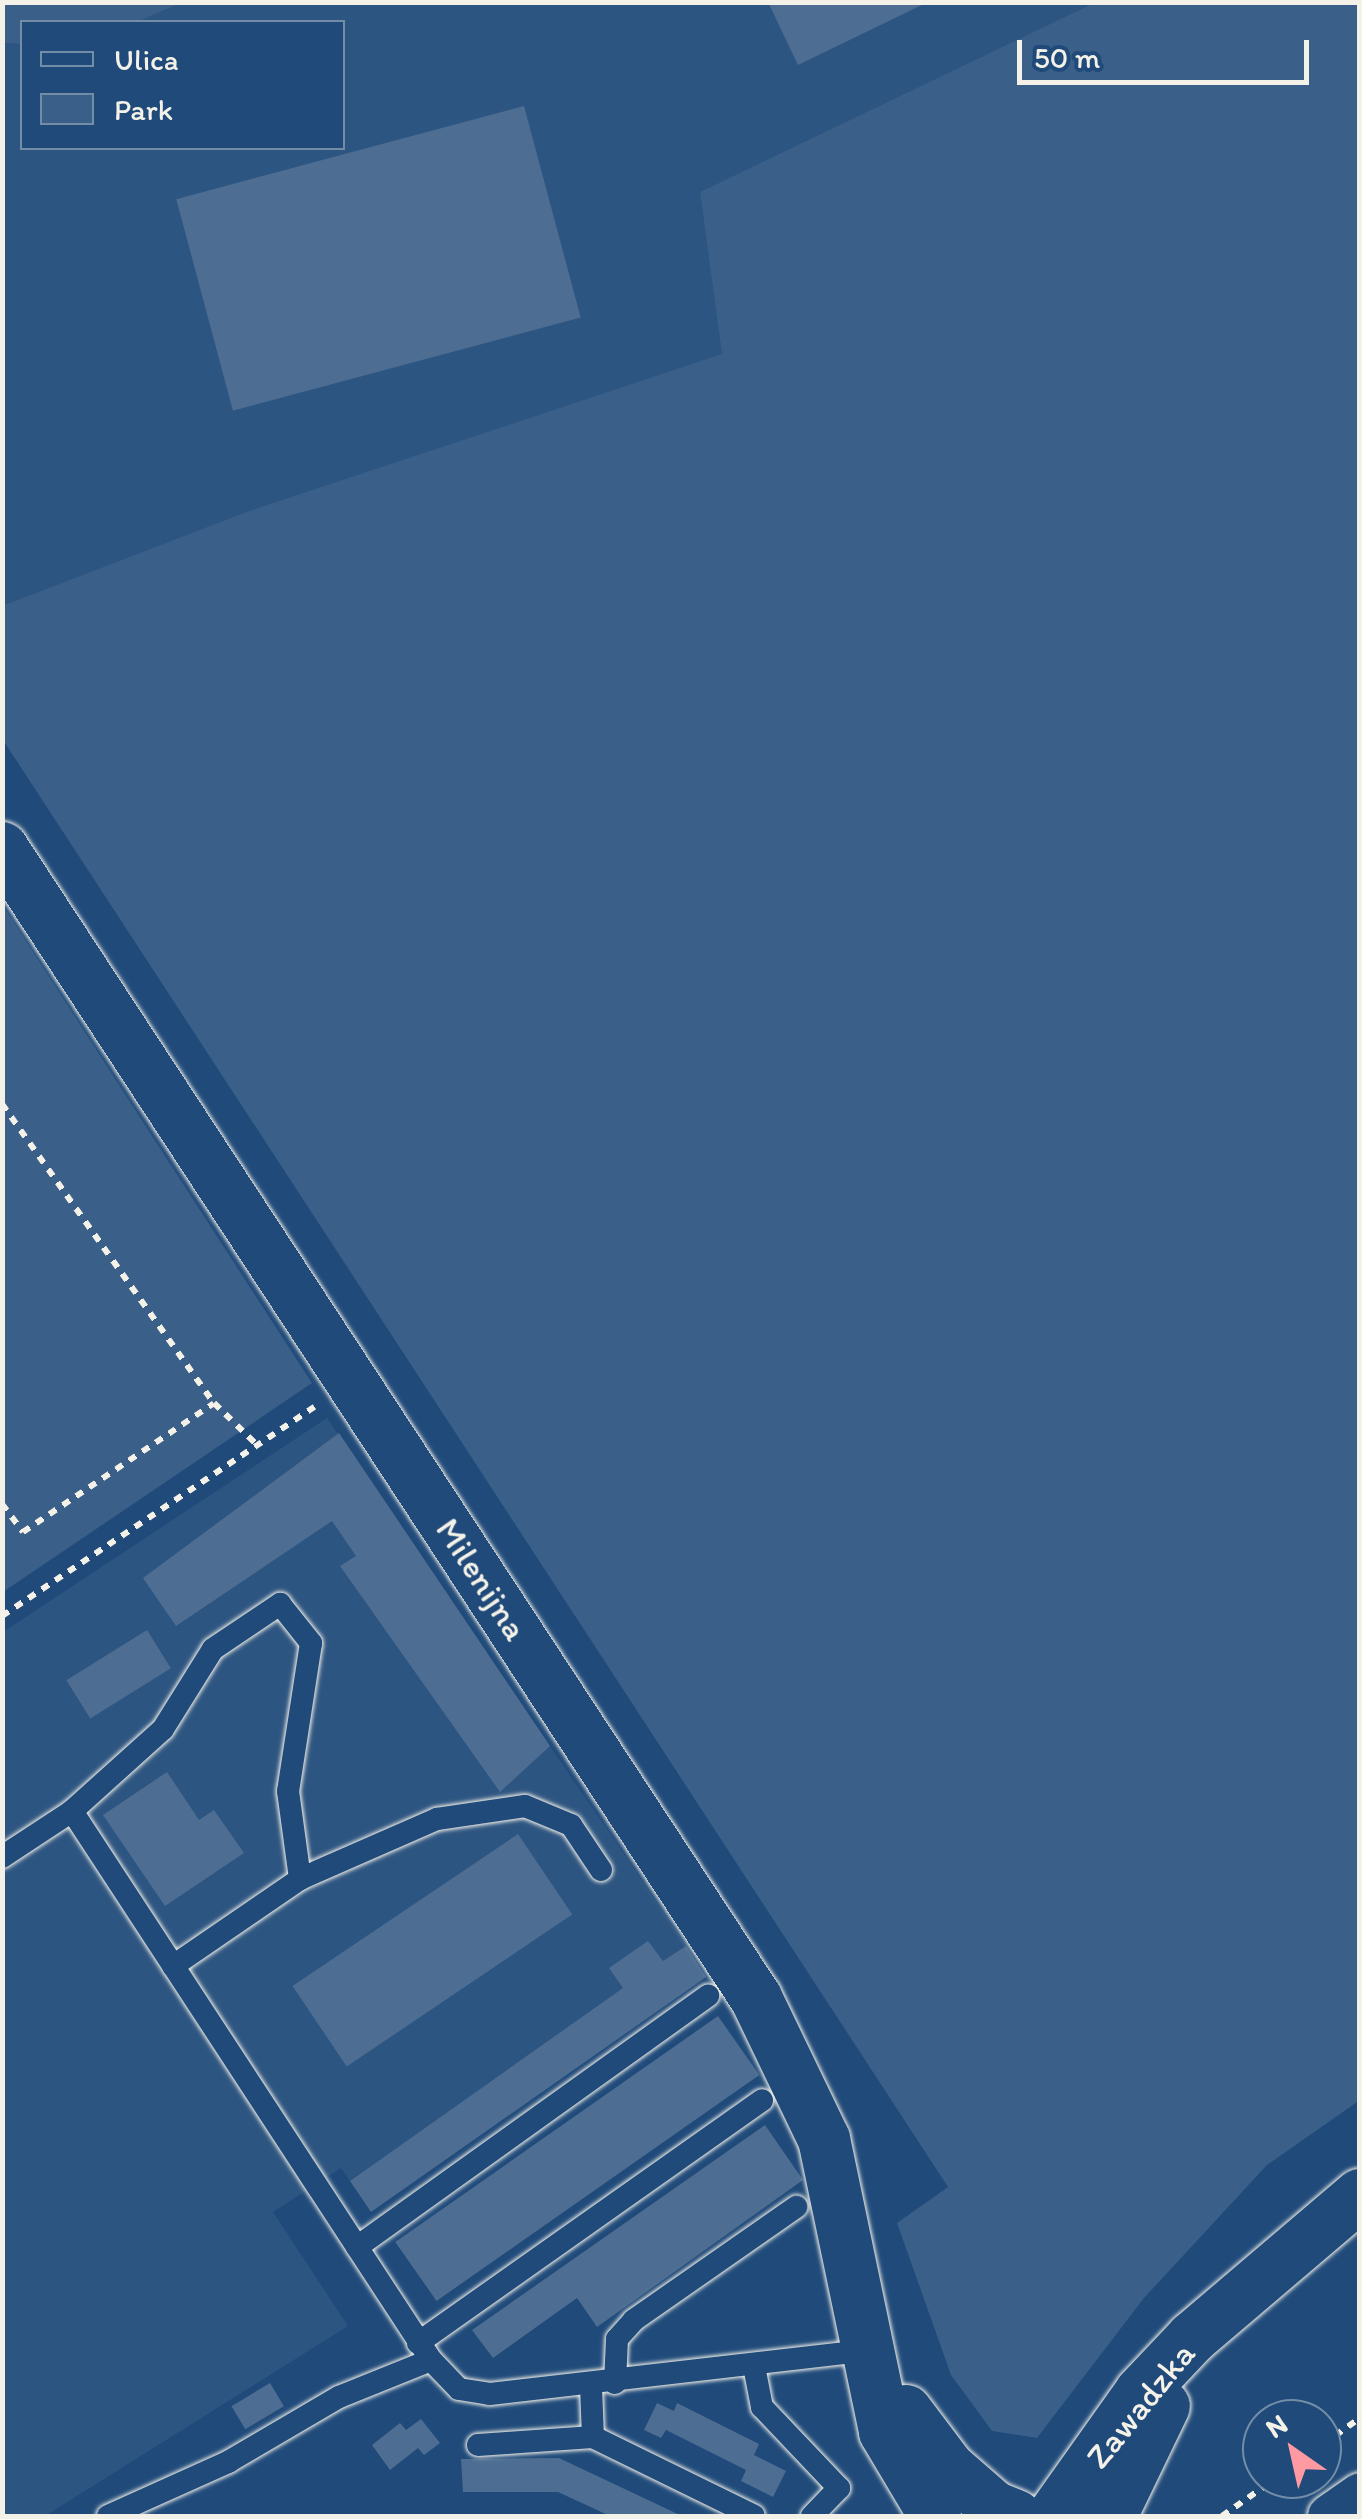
<!DOCTYPE html>
<style>
body{margin:0}
#map{position:relative;width:1362px;height:2519px;overflow:hidden;background:#1f4a7a;font-family:Itim,sans-serif}
div>[style]{position:absolute}
.built>*{inset:0;background:#2d5581}
.green>*{inset:0;background:#3a5f88}
.building>*{inset:0;background:#4d6e92;transform-origin:0 0}
.path>*{height:6px;margin-top:-3px;transform-origin:0;background:repeating-linear-gradient(90deg,#f4f1e8 0 8px,transparent 0 16px)}
.roads{filter:drop-shadow(0 0 2px #f4f1e8) drop-shadow(0 0 2px #f4f1e8)}
.service>*{height:22px;margin:-11px;padding:0 11px;transform-origin:11px;border-radius:11px;background:#1f4a7a}
.minor>*{height:42px;margin:-21px;padding:0 21px;transform-origin:21px;border-radius:21px;background:#1f4a7a}
.tertiary>*{height:52px;margin:-26px;padding:0 26px;transform-origin:26px;border-radius:26px;background:#1f4a7a}
span{translate:-50% -50%;white-space:nowrap;text-align:center;line-height:1.15;-webkit-text-stroke:8px #1f4a7a;paint-order:stroke}
.street-label{font-size:35px;color:#f4f1e8}
.frame{position:absolute;inset:0;border:5px solid #f4f1e8;pointer-events:none}
.legend{position:absolute;left:20px;top:20px;width:325px;height:130px;box-sizing:border-box;background:#1f4a7a;border:2px solid #748da6;margin:0;padding:12px 18px;list-style:none;font-size:30px;color:#f4f1e8}
.legend li{display:flex;align-items:center;gap:20px;height:50px}
.legend b{width:50px;border:2px solid #748da6}
.north{position:absolute;left:1242px;top:2399px;width:100px;height:100px;box-sizing:border-box;background:#1f4a7a;border:2px solid #748da6;border-radius:50%;rotate:326deg;font-size:28px;font-weight:700;line-height:40px;text-align:center;color:#f4f1e8}
.north::after{content:'';display:block;margin:auto;width:35px;height:45px;background:#ff9aa2;clip-path:polygon(50% 0,100% 100%,50% 72%,0 100%)}
.scale{position:absolute;left:1017px;top:40px;width:292px;height:45px;box-sizing:border-box;border:5px solid #f4f1e8;border-top:0;padding-left:12px;font-size:30px;line-height:35px;white-space:nowrap;color:#f4f1e8;-webkit-text-stroke:8px #1f4a7a;paint-order:stroke}
</style>
<div id="map">
<div class="built">
<div style="clip-path:polygon(180px 2px,1096px 3px,700px 192px,723px 354px,246px 512px,3px 606px,2px 43px,22px 44px,22px 148px,342px 148px,342px 22px,137px 22px)"></div>
<div style="clip-path:polygon(327px 1418px,686px 1946px,350px 2181px,341px 2168px,273px 2212px,348px 2326px,45px 2516px,3px 2516px,3px 1632px)"></div>
</div>
<div class="green">
<div style="clip-path:polygon(3px 2px,180px 2px,180px 3px,137px 22px,22px 22px,22px 44px,3px 43px)"></div>
<div style="clip-path:polygon(1096px 2px,1359px 3px,1360px 2100px,1267px 2165px,1144px 2298px,1037px 2438px,992px 2431px,951px 2375px,897px 2223px,948px 2187px,3px 740px,2px 606px,246px 512px,722px 354px,700px 192px)"></div>
<div style="clip-path:polygon(3px 906px,312px 1383px,3px 1592px,2px 1592px)"></div>
</div>
<div class="building">
<div style="clip-path:polygon(768px 2px,928px 2px,798px 65px)"></div>
<div style="left:524px;top:106px;width:219px;height:360px;rotate:75deg"></div>
<div style="clip-path:polygon(339px 1433px,550px 1746px,500px 1792px,340px 1566px,356px 1556px,332px 1521px,176px 1626px,143px 1578px)"></div>
<div style="left:147px;top:1630px;width:45px;height:95px;rotate:58deg"></div>
<div style="clip-path:polygon(167px 1772px,199px 1820px,214px 1810px,244px 1853px,165px 1906px,103px 1815px)"></div>
<div style="left:518px;top:1834px;width:97px;height:272px;rotate:56deg"></div>
<div style="clip-path:polygon(648px 1941px,663px 1961px,686px 1946px,706px 1977px,371px 2212px,350px 2181px,623px 1988px,609px 1968px)"></div>
<div style="left:718px;top:2016px;width:72px;height:394px;rotate:55deg"></div>
<div style="clip-path:polygon(765px 2125px,803px 2180px,597px 2327px,577px 2298px,493px 2358px,472px 2330px)"></div>
<div style="left:270px;top:2383px;width:27px;height:45px;rotate:59deg"></div>
<div style="clip-path:polygon(657px 2403px,674px 2411px,677px 2403px,759px 2444px,754px 2455px,786px 2471px,773px 2497px,741px 2481px,746px 2470px,666px 2430px,661px 2438px,644px 2430px)"></div>
<div style="clip-path:polygon(421px 2419px,440px 2443px,424px 2455px,418px 2448px,390px 2470px,372px 2445px,400px 2423px,406px 2430px)"></div>
<div style="clip-path:polygon(559px 2458px,682px 2516px,610px 2516px,558px 2492px,463px 2492px,461px 2459px)"></div>
</div>
<div class="path">
<div style="left:2px;top:1104px;width:367px;rotate:54.7deg"></div>
<div style="left:214px;top:1403px;width:60px;rotate:44.3deg"></div>
<div style="left:2px;top:1504px;width:35px;rotate:53deg"></div>
<div style="left:23px;top:1532px;width:230px;rotate:-34deg"></div>
<div style="left:2px;top:1616px;width:376px;rotate:-33.8deg"></div>
<div style="left:1322px;top:2445px;width:47px;rotate:-35.4deg"></div>
<div style="left:1222px;top:2516px;width:65px;rotate:-34.9deg"></div>
</div>
<div class="roads">
<div class="service">
<div style="left:72px;top:1811px;width:122px;rotate:-42deg"></div>
<div style="left:163px;top:1729px;width:94px;rotate:-58deg"></div>
<div style="left:213px;top:1649px;width:81px;rotate:-33.9deg"></div>
<div style="left:280px;top:1604px;width:50px;rotate:51.5deg"></div>
<div style="left:311px;top:1643px;width:150px;rotate:98.8deg"></div>
<div style="left:288px;top:1791px;width:89px;rotate:82.2deg"></div>
<div style="left:2px;top:1857px;width:84px;rotate:-33.3deg"></div>
<div style="left:72px;top:1811px;width:656px;rotate:56.82deg"></div>
<div style="left:173px;top:1966px;width:154px;rotate:-34.4deg"></div>
<div style="left:300px;top:1879px;width:150px;rotate:-23.7deg"></div>
<div style="left:437px;top:1819px;width:89px;rotate:-8.4deg"></div>
<div style="left:525px;top:1806px;width:50px;rotate:22.4deg"></div>
<div style="left:571px;top:1825px;width:54px;rotate:56.3deg"></div>
<div style="left:357px;top:2247px;width:432px;rotate:-35.6deg"></div>
<div style="left:418px;top:2343px;width:421px;rotate:-35.2deg"></div>
<div style="left:754px;top:2366px;width:42px;rotate:79deg"></div>
<div style="left:762px;top:2407px;width:112px;rotate:46.5deg"></div>
<div style="left:839px;top:2488px;width:39px;rotate:134deg"></div>
<div style="left:615px;top:2383px;width:44px;rotate:-87.4deg"></div>
<div style="left:617px;top:2339px;width:25px;rotate:-48deg"></div>
<div style="left:634px;top:2320px;width:198px;rotate:-34.9deg"></div>
<div style="left:591px;top:2386px;width:51px;rotate:87.8deg"></div>
<div style="left:478px;top:2445px;width:115px;rotate:-4deg"></div>
<div style="left:593px;top:2437px;width:179px;rotate:26.1deg"></div>
<div style="left:108px;top:2516px;width:132px;rotate:-24.2deg"></div>
<div style="left:228px;top:2462px;width:129px;rotate:-30.4deg"></div>
<div style="left:339px;top:2397px;width:99px;rotate:-21.9deg"></div>
<div style="left:431px;top:2360px;width:40px;rotate:46deg"></div>
<div style="left:459px;top:2389px;width:31px;rotate:9deg"></div>
<div style="left:490px;top:2394px;width:382px;rotate:-6.6deg"></div>
</div>
<div class="minor">
<div style="left:1329px;top:2516px;width:38px;rotate:-35deg"></div>
</div>
<div class="tertiary">
<div style="left:2px;top:848px;width:1375px;rotate:56.75deg"></div>
<div style="left:756px;top:1998px;width:157px;rotate:64.3deg"></div>
<div style="left:824px;top:2139px;width:299px;rotate:78.2deg"></div>
<div style="left:885px;top:2432px;width:98px;rotate:59.2deg"></div>
<div style="left:906px;top:2411px;width:71px;rotate:53deg"></div>
<div style="left:949px;top:2468px;width:60px;rotate:40.9deg"></div>
<div style="left:994px;top:2507px;width:24px;rotate:22deg"></div>
<div style="left:1053px;top:2516px;width:152px;rotate:-54.6deg"></div>
<div style="left:1141px;top:2392px;width:74px;rotate:-46.6deg"></div>
<div style="left:1192px;top:2338px;width:221px;rotate:-40.4deg"></div>
<div style="left:1111px;top:2516px;width:122px;rotate:-64.3deg"></div>
</div>
</div>
<div class="street-label">
<span style="left:482px;top:1579px;rotate:57deg">Milenijna</span>
<span style="left:1140px;top:2405px;rotate:-51deg">Zawadzka</span>
</div>
<div class="frame"></div>
<ul class="legend">
<li><b style="height:12px;background:#1f4a7a"></b>Ulica</li>
<li><b style="height:28px;background:#3a5f88"></b>Park</li>
</ul>
<div class="north">N</div>
<div class="scale">50 m</div>
</div>
